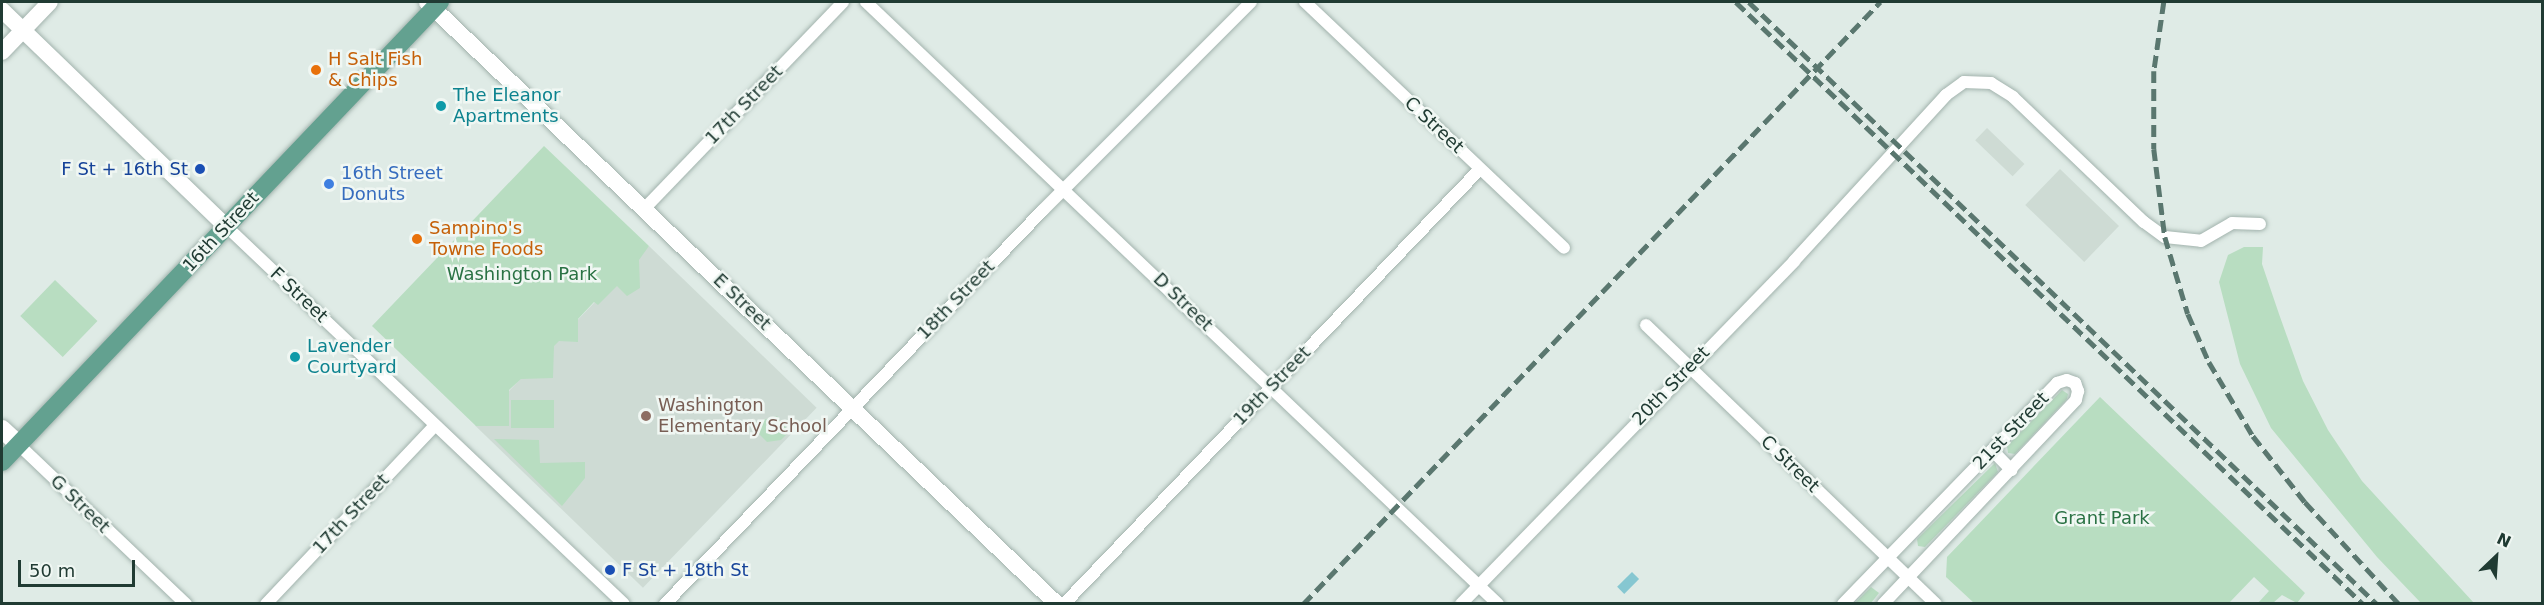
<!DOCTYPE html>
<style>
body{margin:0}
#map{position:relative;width:2544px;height:605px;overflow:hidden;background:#dfebe6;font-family:"DejaVu Sans",sans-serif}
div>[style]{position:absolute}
.built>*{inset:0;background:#cedbd4;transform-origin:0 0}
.green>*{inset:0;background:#b8ddc1;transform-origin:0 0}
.water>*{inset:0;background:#86c7d1;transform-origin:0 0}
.roads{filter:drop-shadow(0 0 2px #a2b3ad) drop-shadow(0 0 2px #a2b3ad)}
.minor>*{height:12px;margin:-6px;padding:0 6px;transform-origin:6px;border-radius:6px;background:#fff}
.tertiary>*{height:16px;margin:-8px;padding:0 8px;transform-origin:8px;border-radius:8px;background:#fff}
.secondary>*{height:18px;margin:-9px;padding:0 9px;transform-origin:9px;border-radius:9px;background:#fff}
.primary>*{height:18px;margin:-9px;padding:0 9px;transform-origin:9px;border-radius:9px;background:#63a190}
.rail>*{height:4.5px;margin-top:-2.25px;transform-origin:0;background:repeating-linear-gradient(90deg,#5a776f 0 12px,transparent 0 18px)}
.dots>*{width:16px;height:16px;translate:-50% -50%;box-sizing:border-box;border:3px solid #f0f7f3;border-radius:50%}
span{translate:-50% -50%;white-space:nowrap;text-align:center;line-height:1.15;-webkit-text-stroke:5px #f0f7f3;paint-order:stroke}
.food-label{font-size:18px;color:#c56008}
.left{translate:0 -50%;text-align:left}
.culture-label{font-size:18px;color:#0d838f}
.street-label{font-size:18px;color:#203b33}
.transit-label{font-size:18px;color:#164399}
.right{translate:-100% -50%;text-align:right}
.shop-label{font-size:18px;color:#366cbe}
.park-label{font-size:18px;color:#2a7244}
.education-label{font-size:18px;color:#785e54}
.frame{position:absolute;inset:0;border:3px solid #203b33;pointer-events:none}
.north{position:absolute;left:2466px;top:527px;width:60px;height:60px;-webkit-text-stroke:4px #f0f7f3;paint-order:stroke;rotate:25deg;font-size:16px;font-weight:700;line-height:24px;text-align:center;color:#203b33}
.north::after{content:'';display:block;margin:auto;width:21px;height:27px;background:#203b33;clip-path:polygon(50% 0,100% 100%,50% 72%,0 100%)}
.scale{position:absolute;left:18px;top:560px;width:117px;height:27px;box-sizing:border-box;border:3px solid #203b33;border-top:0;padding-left:8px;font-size:18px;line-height:21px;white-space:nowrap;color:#203b33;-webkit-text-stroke:4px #f0f7f3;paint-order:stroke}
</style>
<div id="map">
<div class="built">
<div style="left:1987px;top:128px;width:52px;height:17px;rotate:44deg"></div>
<div style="left:2060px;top:169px;width:82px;height:50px;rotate:44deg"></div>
<div style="left:649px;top:246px;width:233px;height:250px;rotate:44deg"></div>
</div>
<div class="green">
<div style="clip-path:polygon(544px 146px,649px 246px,639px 260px,640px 288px,627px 296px,617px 286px,598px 305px,594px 302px,578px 319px,578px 342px,559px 341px,554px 346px,553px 378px,521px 379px,509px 390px,509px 426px,476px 426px,372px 326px)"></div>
<div style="clip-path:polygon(2244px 247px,2263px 247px,2262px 264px,2279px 314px,2303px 381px,2328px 430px,2362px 481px,2474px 603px,2421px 603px,2377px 557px,2271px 428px,2240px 364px,2219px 282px,2228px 255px)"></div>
<div style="left:55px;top:280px;width:59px;height:50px;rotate:44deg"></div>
<div style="clip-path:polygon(2062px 390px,2068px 394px,2067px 399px,2015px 454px,2008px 453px,2007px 446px)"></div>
<div style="clip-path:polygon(2100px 397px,2305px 593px,2297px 603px,2282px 595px,2273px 603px,2258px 603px,2269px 591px,2254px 577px,2229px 603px,1974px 603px,1946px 577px,1947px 557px)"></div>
<div style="left:511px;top:400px;width:43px;height:28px"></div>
<div style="clip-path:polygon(777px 416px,789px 432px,781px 440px,767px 442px,756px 431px,756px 422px)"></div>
<div style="clip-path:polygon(494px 439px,539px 440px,540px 463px,585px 462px,585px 478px,562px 506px)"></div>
<div style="clip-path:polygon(1995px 463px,1998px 472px,1925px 547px,1918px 546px,1917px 539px)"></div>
<div style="clip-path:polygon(1871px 587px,1879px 593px,1871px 603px,1855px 603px)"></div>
</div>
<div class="water">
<div style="left:1632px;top:572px;width:10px;height:21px;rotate:45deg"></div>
</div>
<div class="roads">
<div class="minor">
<div style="left:866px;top:2px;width:873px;rotate:43.61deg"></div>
<div style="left:1305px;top:2px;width:357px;rotate:43.5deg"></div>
<div style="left:644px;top:209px;width:287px;rotate:-46.1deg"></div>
<div style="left:227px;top:227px;width:547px;rotate:43.52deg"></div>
<div style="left:1646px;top:325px;width:402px;rotate:43.9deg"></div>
<div style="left:19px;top:445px;width:231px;rotate:43.6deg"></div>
<div style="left:1992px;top:450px;width:28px;rotate:46deg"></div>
<div style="left:266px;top:604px;width:246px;rotate:-46.6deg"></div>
<div style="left:665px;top:604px;width:546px;rotate:-46.19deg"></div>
<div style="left:1043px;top:210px;width:294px;rotate:-45deg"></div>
<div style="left:1064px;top:604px;width:602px;rotate:-46.28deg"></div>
<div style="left:1461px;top:604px;width:478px;rotate:-45.8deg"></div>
<div style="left:1794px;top:261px;width:225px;rotate:-47.5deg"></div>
<div style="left:1946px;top:95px;width:22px;rotate:-36deg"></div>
<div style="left:1964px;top:82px;width:27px;rotate:2deg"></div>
<div style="left:1991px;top:83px;width:26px;rotate:32deg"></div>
<div style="left:2013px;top:97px;width:181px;rotate:43.7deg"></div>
<div style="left:2144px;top:222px;width:26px;rotate:36deg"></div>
<div style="left:2165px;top:237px;width:36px;rotate:6deg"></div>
<div style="left:2201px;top:241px;width:36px;rotate:-30deg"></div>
<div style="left:2232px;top:223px;width:28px;rotate:2deg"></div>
<div style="left:1843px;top:604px;width:308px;rotate:-45.9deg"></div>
<div style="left:2057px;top:383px;width:10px;rotate:-17deg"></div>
<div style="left:2067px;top:380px;width:9px;rotate:21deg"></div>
<div style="left:2075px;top:383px;width:9px;rotate:69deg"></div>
<div style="left:2078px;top:391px;width:9px;rotate:103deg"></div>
<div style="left:2076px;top:400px;width:281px;rotate:133.4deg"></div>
</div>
<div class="tertiary">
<div style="left:427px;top:2px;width:871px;rotate:43.7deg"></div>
<div style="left:2px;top:10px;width:313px;rotate:44deg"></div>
<div style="left:2px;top:52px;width:69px;rotate:-46.2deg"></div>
</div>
<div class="secondary">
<div style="left:2px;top:429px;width:23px;rotate:43deg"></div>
</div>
<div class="primary">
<div style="left:2px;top:462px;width:635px;rotate:-46.4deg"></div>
</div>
</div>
<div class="rail">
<div style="left:1736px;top:2px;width:869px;rotate:43.83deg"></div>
<div style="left:1749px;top:2px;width:870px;rotate:43.79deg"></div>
<div style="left:2164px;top:2px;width:70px;rotate:98.2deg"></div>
<div style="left:2154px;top:71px;width:78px;rotate:90deg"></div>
<div style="left:2154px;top:149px;width:89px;rotate:82.9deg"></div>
<div style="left:2165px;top:237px;width:80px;rotate:73.4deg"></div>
<div style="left:2188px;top:314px;width:52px;rotate:66.4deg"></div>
<div style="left:2209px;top:362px;width:86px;rotate:59.3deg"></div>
<div style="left:2253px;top:436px;width:84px;rotate:51.8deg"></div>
<div style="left:2305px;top:502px;width:139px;rotate:47.3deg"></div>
<div style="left:1303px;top:604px;width:834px;rotate:-46.21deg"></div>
</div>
<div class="dots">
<div style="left:316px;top:70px;background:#e8710a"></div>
<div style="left:441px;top:106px;background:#0f9aa8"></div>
<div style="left:200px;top:169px;background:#1a4fb4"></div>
<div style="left:329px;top:184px;background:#3f7fe0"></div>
<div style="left:417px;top:239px;background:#e8710a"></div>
<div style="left:295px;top:357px;background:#0f9aa8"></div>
<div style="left:646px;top:416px;background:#8d6e63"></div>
<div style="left:610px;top:570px;background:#1a4fb4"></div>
</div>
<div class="food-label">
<span class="left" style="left:328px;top:70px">H Salt Fish<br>&amp; Chips</span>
<span class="left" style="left:429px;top:239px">Sampino's<br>Towne Foods</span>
</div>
<div class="culture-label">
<span class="left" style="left:453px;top:106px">The Eleanor<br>Apartments</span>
<span class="left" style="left:307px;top:357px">Lavender<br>Courtyard</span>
</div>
<div class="street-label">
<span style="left:744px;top:105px;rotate:-46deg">17th Street</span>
<span style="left:1434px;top:125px;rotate:43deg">C Street</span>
<span style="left:221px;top:232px;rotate:-47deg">16th Street</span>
<span style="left:299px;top:295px;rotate:43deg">F Street</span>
<span style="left:956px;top:300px;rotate:-46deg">18th Street</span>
<span style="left:742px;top:302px;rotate:44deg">E Street</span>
<span style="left:1183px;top:302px;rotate:44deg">D Street</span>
<span style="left:1272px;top:386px;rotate:-46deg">19th Street</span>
<span style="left:1671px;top:386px;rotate:-46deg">20th Street</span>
<span style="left:2011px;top:431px;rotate:-46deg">21st Street</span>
<span style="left:1790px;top:464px;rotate:44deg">C Street</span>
<span style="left:80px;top:504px;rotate:44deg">G Street</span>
<span style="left:351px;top:514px;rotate:-47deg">17th Street</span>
</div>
<div class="transit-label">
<span class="right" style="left:188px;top:169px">F St + 16th St</span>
<span class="left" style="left:622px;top:570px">F St + 18th St</span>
</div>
<div class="shop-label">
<span class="left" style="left:341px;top:184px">16th Street<br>Donuts</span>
</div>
<div class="park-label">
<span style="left:522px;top:274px">Washington Park</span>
<span style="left:2102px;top:518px">Grant Park</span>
</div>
<div class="education-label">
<span class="left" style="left:658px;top:416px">Washington<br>Elementary School</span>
</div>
<div class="frame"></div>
<div class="north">N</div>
<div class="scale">50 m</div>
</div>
